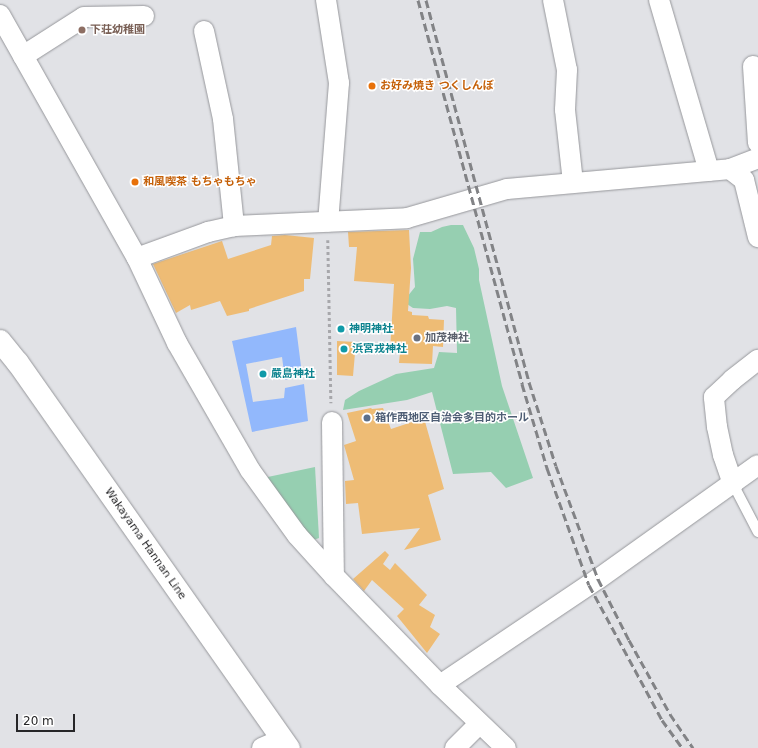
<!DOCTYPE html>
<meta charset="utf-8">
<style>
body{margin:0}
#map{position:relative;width:758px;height:748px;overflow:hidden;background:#e1e2e6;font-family:"DejaVu Sans","Noto Sans JP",sans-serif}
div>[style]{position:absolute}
.green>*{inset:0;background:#96cfb1}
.water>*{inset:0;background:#92b8fc}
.building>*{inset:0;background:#eebc75}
.path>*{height:2.5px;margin-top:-1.25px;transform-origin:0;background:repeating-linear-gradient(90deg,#a7a7ab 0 3px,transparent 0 6px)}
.roads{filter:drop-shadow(0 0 1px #96979b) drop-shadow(0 0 1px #96979b)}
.service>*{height:10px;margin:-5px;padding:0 5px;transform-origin:5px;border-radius:5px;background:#fff}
.minor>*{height:20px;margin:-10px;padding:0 10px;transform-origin:10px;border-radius:10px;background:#fff}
.secondary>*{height:22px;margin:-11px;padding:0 11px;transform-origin:11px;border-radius:11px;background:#fff}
.rail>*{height:3px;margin-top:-1.5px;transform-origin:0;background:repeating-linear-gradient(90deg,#828386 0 8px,transparent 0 12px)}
.dots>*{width:11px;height:11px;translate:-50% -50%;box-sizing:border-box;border:2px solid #fff;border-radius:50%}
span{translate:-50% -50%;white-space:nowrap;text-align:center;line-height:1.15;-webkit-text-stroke:3px #fff;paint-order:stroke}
.education-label{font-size:11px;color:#785e54;font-weight:700}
.left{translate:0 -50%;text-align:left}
.food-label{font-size:11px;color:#c56008;font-weight:700}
.culture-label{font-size:11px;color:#0d838f;font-weight:700}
.worship-label{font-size:11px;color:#5b616d;font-weight:700}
.service-label{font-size:11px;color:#4e5e75;font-weight:700}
.street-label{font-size:11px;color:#262628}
.scale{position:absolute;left:16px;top:714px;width:59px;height:18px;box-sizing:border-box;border:2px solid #262628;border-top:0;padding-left:5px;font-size:12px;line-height:14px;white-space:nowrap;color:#262628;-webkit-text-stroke:3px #fff;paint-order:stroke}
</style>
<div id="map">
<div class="green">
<div style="clip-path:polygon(451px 225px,463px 225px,474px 248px,479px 269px,479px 280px,502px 386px,533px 478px,506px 488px,491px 472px,453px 474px,432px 392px,407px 400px,343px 410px,345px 400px,359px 391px,396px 374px,434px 368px,439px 352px,457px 353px,456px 308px,447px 306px,430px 309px,413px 308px,407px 304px,407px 297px,415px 287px,413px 259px,420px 232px,431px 232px,442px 227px)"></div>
<div style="clip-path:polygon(315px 467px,319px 538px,311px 541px,263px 478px)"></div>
</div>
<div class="water">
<div style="clip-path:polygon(296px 327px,302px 374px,285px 380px,282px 357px,246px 364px,253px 402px,284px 398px,285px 388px,304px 384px,308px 421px,252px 432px,232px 341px)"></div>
</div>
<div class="building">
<div style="clip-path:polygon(409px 230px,411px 268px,408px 311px,412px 312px,412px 315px,428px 316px,429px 319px,444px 320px,443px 347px,433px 346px,432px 364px,399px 363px,400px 352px,390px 351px,394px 284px,354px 281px,357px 247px,349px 247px,348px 232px)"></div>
<div style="clip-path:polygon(285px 235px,314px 238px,310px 279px,304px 279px,304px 291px,249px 309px,249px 311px,227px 316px,220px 301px,191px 310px,190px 305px,176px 313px,153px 264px,222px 241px,228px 259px,271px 245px,272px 236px)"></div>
<div style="clip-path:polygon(337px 341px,356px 342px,353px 376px,337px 375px)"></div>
<div style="clip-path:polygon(371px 408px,372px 409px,383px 408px,391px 429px,424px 418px,444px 489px,428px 495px,441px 540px,404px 550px,420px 528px,362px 534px,358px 503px,346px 504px,345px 481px,354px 480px,344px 445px,356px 441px,347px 413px)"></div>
<div style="clip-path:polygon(385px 551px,389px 555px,383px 564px,390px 570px,395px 563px,427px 595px,419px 605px,435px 615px,430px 627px,440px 634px,427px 653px,397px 616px,404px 609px,372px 580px,364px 591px,353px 579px)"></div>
</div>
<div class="path">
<div style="left:328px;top:240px;width:163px;rotate:88.9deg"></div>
</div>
<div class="roads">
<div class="service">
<div style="left:733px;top:484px;width:54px;rotate:62.5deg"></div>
</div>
<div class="minor">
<div style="left:326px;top:0;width:84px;rotate:81.1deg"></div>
<div style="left:339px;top:83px;width:139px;rotate:94.5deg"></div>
<div style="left:553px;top:0;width:71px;rotate:78.7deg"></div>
<div style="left:567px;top:70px;width:40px;rotate:92.9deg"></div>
<div style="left:565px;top:110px;width:73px;rotate:83.7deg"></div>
<div style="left:659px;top:0;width:178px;rotate:73.7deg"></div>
<div style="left:0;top:15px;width:279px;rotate:60.6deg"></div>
<div style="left:137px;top:258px;width:94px;rotate:64.8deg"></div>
<div style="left:177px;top:343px;width:146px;rotate:60.1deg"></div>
<div style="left:250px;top:470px;width:80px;rotate:54.1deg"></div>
<div style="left:297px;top:535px;width:55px;rotate:47.9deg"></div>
<div style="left:334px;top:576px;width:152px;rotate:45.8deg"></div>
<div style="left:440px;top:685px;width:91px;rotate:43.7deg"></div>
<div style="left:204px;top:31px;width:90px;rotate:77.8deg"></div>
<div style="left:223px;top:119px;width:108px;rotate:84.1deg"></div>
<div style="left:23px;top:56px;width:72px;rotate:-32.6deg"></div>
<div style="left:84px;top:17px;width:60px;rotate:-1deg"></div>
<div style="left:753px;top:66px;width:77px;rotate:86.3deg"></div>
<div style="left:730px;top:169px;width:30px;rotate:-21deg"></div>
<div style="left:137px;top:258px;width:76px;rotate:-20.1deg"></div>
<div style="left:208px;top:232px;width:27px;rotate:-13deg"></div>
<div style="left:234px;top:226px;width:173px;rotate:-2.6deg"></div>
<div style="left:407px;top:218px;width:104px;rotate:-16.2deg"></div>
<div style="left:507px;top:189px;width:224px;rotate:-5.1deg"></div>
<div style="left:730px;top:169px;width:18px;rotate:38deg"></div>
<div style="left:744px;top:180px;width:59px;rotate:76.2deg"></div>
<div style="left:332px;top:422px;width:154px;rotate:89.3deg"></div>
<div style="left:733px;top:484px;width:31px;rotate:-109deg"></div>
<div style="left:723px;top:455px;width:29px;rotate:-102deg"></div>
<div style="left:717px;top:427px;width:30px;rotate:-96deg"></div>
<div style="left:714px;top:397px;width:25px;rotate:-43deg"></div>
<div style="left:732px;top:380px;width:33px;rotate:-38deg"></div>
<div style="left:440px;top:685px;width:190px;rotate:-33.9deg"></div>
<div style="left:598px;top:579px;width:196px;rotate:-35.5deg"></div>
<div style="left:262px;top:748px;width:22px;rotate:-24deg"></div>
<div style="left:455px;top:748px;width:34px;rotate:-45deg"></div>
</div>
<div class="secondary">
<div style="left:0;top:341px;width:28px;rotate:51deg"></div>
<div style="left:18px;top:363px;width:471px;rotate:54.9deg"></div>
</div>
</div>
<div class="rail">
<div style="left:418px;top:0;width:398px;rotate:74.8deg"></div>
<div style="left:522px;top:384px;width:88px;rotate:73.4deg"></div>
<div style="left:547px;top:468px;width:124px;rotate:70.3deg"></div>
<div style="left:589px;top:585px;width:153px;rotate:61.6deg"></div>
<div style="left:662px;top:720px;width:34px;rotate:54deg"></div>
<div style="left:426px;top:0;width:396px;rotate:74.9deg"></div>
<div style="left:529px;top:382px;width:88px;rotate:72.2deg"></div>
<div style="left:556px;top:466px;width:121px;rotate:69.6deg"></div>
<div style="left:598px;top:579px;width:68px;rotate:63.1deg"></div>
<div style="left:629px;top:640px;width:85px;rotate:61deg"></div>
<div style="left:670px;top:714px;width:41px;rotate:55.9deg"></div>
</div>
<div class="dots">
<div style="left:82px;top:30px;background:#8d6e63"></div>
<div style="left:372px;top:86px;background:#e8710a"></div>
<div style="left:135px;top:182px;background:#e8710a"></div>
<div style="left:341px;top:329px;background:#0f9aa8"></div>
<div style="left:417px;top:338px;background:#6b7280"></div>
<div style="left:344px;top:349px;background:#0f9aa8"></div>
<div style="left:263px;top:374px;background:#0f9aa8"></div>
<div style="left:367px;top:418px;background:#5c6f8a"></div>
</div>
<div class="education-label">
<span class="left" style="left:90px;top:30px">下荘幼稚園</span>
</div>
<div class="food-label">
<span class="left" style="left:380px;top:86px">お好み焼き つくしんぼ</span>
<span class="left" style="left:143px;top:182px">和風喫茶 もちゃもちゃ</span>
</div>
<div class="culture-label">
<span class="left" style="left:349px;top:329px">神明神社</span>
<span class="left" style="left:352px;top:349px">浜宮戎神社</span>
<span class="left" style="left:271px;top:374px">嚴島神社</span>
</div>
<div class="worship-label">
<span class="left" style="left:425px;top:338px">加茂神社</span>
</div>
<div class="service-label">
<span class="left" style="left:375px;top:418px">箱作西地区自治会多目的ホール</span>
</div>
<div class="street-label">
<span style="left:145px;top:544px;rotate:55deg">Wakayama Hannan Line</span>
</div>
<div class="scale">20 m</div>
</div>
